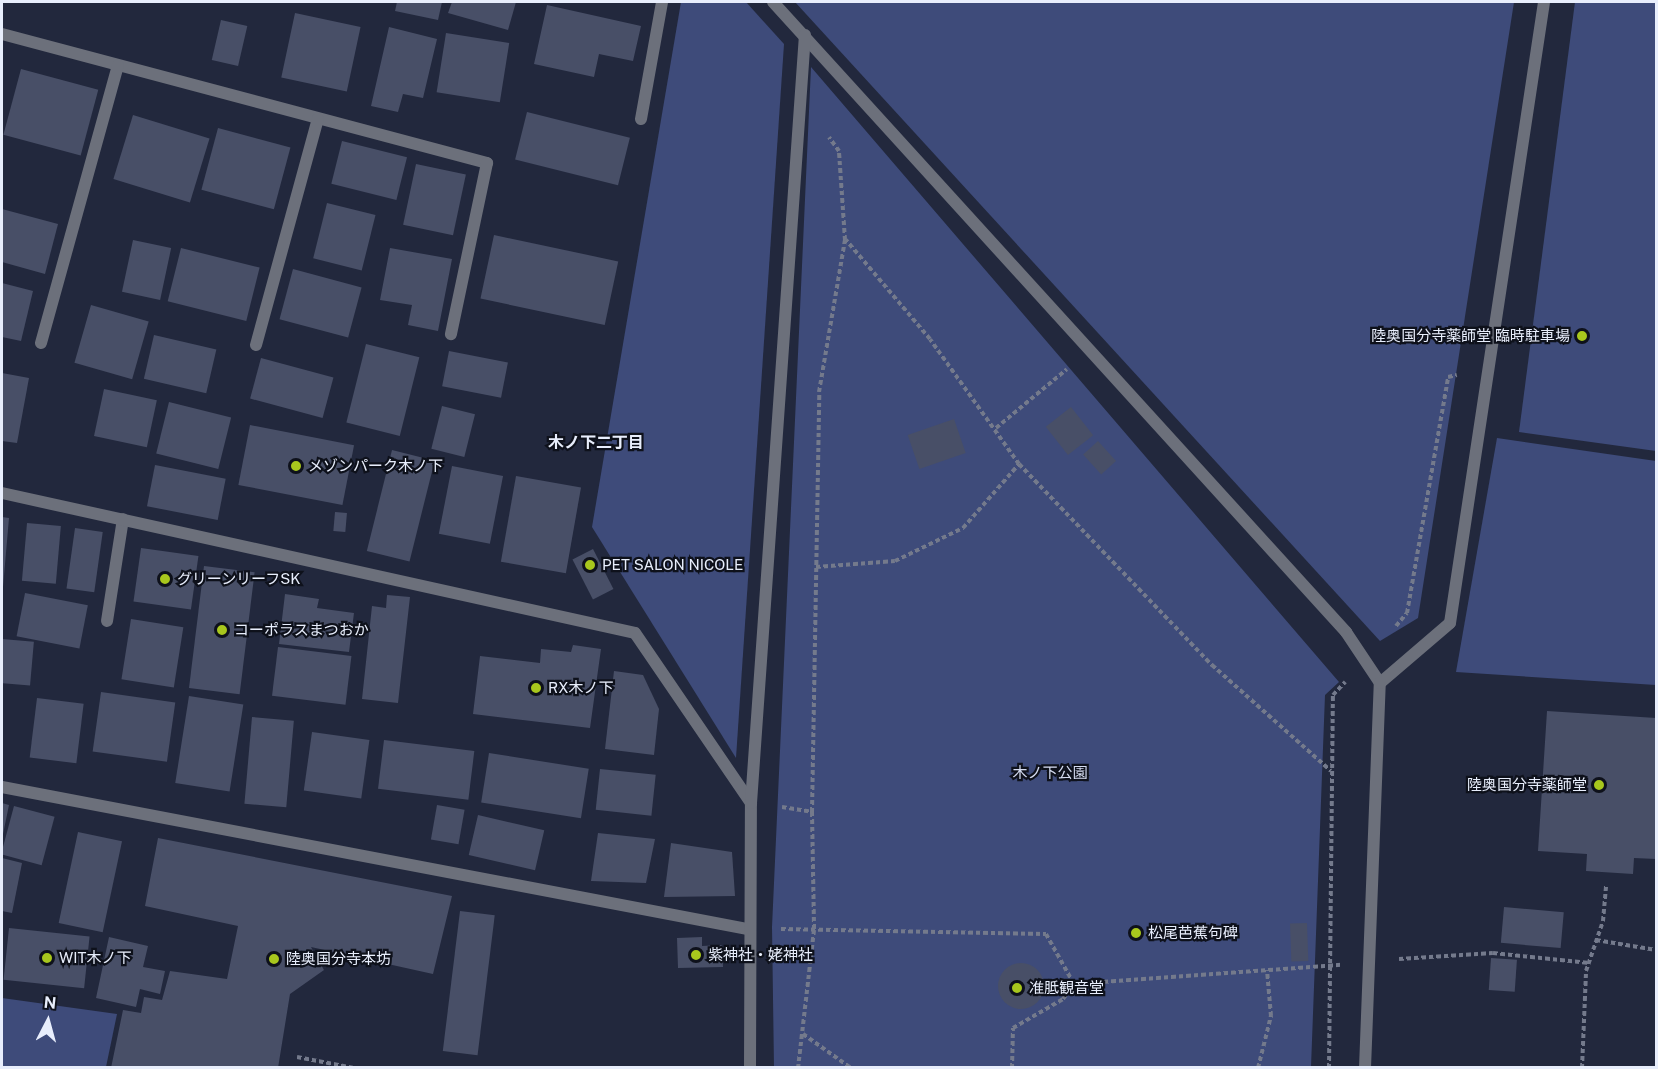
<!DOCTYPE html>
<meta charset="utf-8">
<style>
body{margin:0}
#map{position:relative;width:1658px;height:1069px;overflow:hidden;background:#22283d;font-family:"Public Sans","Noto Sans JP",sans-serif}
div>[style]{position:absolute}
.green>*{inset:0;background:#3e4b7a}
.building>*{inset:0;background:#484f67;transform-origin:0 0}
.round{border-radius:50%}
.path>*{height:4px;margin-top:-2px;transform-origin:0;background:repeating-linear-gradient(90deg,#747a8c 0 4.5px,transparent 0 7.5px)}
.lane>*{height:12px;margin:-6px;padding:0 6px;transform-origin:6px;border-radius:6px;background:#6c707b}
.street>*{height:12px;margin:-6px;padding:0 6px;transform-origin:6px;border-radius:6px;background:#6c707b}
.dots>*{width:16px;height:16px;translate:-50% -50%;box-sizing:border-box;border:3px solid #0e111b;border-radius:50%}
span{translate:-50% -50%;white-space:nowrap;text-align:center;line-height:1.15;-webkit-text-stroke:4.5px #0e111b;paint-order:stroke}
.poi-label{font-size:15px;color:#e8eefc}
.right{translate:-100% -50%;text-align:right}
.left{translate:0 -50%;text-align:left}
.park-label{font-size:15px;color:#d5dcf1}
.neighbourhood-label{font-size:16px;color:#e8eefc;font-weight:700}
.frame{position:absolute;inset:0;border:3px solid #e8eefc;pointer-events:none}
.north{position:absolute;left:18px;top:991px;width:60px;height:60px;-webkit-text-stroke:4px #0e111b;paint-order:stroke;rotate:6deg;font-size:16px;font-weight:700;line-height:24px;text-align:center;color:#e8eefc}
.north::after{content:'';display:block;margin:auto;width:21px;height:27px;background:#e8eefc;clip-path:polygon(50% 0,100% 100%,50% 72%,0 100%)}
</style>
<div id="map">
<div class="green">
<div style="clip-path:polygon(681px 2px,746px 2px,784px 44px,736px 758px,592px 527px)"></div>
<div style="clip-path:polygon(795px 2px,1514px 2px,1418px 618px,1380px 641px)"></div>
<div style="clip-path:polygon(1575px 2px,1656px 2px,1656px 451px,1519px 432px)"></div>
<div style="clip-path:polygon(811px 67px,1339px 682px,1325px 695px,1311px 1067px,774px 1068px,772px 927px)"></div>
<div style="clip-path:polygon(1497px 438px,1656px 461px,1656px 685px,1456px 672px)"></div>
<div style="clip-path:polygon(2px 998px,117px 1014px,106px 1067px,2px 1067px)"></div>
</div>
<div class="building">
<div style="clip-path:polygon(397px 2px,442px 2px,438px 20px,395px 11px)"></div>
<div style="clip-path:polygon(452px 2px,516px 2px,508px 30px,448px 13px)"></div>
<div style="clip-path:polygon(547px 5px,641px 26px,633px 61px,599px 54px,594px 77px,534px 64px)"></div>
<div style="left:295px;top:13px;width:67px;height:66px;rotate:12deg"></div>
<div style="left:221px;top:20px;width:27px;height:41px;rotate:13deg"></div>
<div style="clip-path:polygon(389px 27px,437px 39px,423px 98px,403px 94px,398px 112px,371px 106px)"></div>
<div style="left:446px;top:33px;width:64px;height:60px;rotate:9deg"></div>
<div style="left:21px;top:69px;width:80px;height:68px;rotate:15deg"></div>
<div style="left:527px;top:112px;width:106px;height:49px;rotate:14deg"></div>
<div style="left:133px;top:115px;width:80px;height:67px;rotate:17deg"></div>
<div style="left:218px;top:128px;width:75px;height:64px;rotate:15deg"></div>
<div style="left:342px;top:141px;width:67px;height:44px;rotate:14deg"></div>
<div style="left:416px;top:164px;width:51px;height:62px;rotate:12deg"></div>
<div style="left:327px;top:203px;width:50px;height:57px;rotate:14deg"></div>
<div style="clip-path:polygon(2px 209px,58px 224px,45px 274px,2px 262px)"></div>
<div style="left:494px;top:235px;width:127px;height:65px;rotate:12deg"></div>
<div style="left:133px;top:240px;width:39px;height:53px;rotate:12deg"></div>
<div style="left:181px;top:248px;width:81px;height:55px;rotate:14deg"></div>
<div style="clip-path:polygon(390px 248px,452px 259px,438px 331px,408px 325px,412px 305px,380px 300px)"></div>
<div style="left:293px;top:269px;width:71px;height:52px;rotate:15deg"></div>
<div style="clip-path:polygon(2px 283px,33px 291px,21px 341px,2px 337px)"></div>
<div style="left:91px;top:305px;width:60px;height:60px;rotate:16deg"></div>
<div style="left:154px;top:335px;width:64px;height:45px;rotate:13deg"></div>
<div style="left:366px;top:344px;width:55px;height:81px;rotate:14deg"></div>
<div style="left:449px;top:351px;width:60px;height:36px;rotate:11deg"></div>
<div style="left:261px;top:358px;width:75px;height:42px;rotate:15deg"></div>
<div style="clip-path:polygon(2px 373px,29px 378px,17px 443px,2px 441px)"></div>
<div style="left:104px;top:389px;width:54px;height:48px;rotate:12deg"></div>
<div style="left:169px;top:402px;width:64px;height:53px;rotate:14deg"></div>
<div style="left:442px;top:406px;width:34px;height:44px;rotate:14deg"></div>
<div style="left:1071px;top:407px;width:36px;height:32px;rotate:52deg"></div>
<div style="left:954px;top:419px;width:36px;height:49px;rotate:71deg"></div>
<div style="left:250px;top:425px;width:106px;height:61px;rotate:11deg"></div>
<div style="left:1098px;top:441px;width:27px;height:20px;rotate:48deg"></div>
<div style="left:392px;top:450px;width:44px;height:104px;rotate:14deg"></div>
<div style="left:155px;top:465px;width:72px;height:42px;rotate:11deg"></div>
<div style="left:452px;top:466px;width:52px;height:69px;rotate:11deg"></div>
<div style="left:516px;top:476px;width:66px;height:87px;rotate:10deg"></div>
<div style="left:335px;top:512px;width:12px;height:19px;rotate:5deg"></div>
<div style="clip-path:polygon(2px 517px,9px 518px,3px 587px,2px 587px)"></div>
<div style="left:27px;top:523px;width:34px;height:58px;rotate:5deg"></div>
<div style="left:75px;top:528px;width:28px;height:61px;rotate:8deg"></div>
<div style="left:141px;top:548px;width:58px;height:54px;rotate:8deg"></div>
<div style="left:593px;top:549px;width:45px;height:23px;rotate:63deg"></div>
<div style="left:204px;top:566px;width:51px;height:123px;rotate:7deg"></div>
<div style="left:25px;top:593px;width:64px;height:44px;rotate:11deg"></div>
<div style="clip-path:polygon(285px 594px,319px 599px,317px 608px,354px 613px,349px 652px,279px 644px)"></div>
<div style="clip-path:polygon(387px 595px,410px 597px,398px 703px,362px 699px,372px 606px,386px 608px)"></div>
<div style="left:131px;top:619px;width:53px;height:61px;rotate:9deg"></div>
<div style="left:2px;top:639px;width:32px;height:44px;rotate:5deg"></div>
<div style="clip-path:polygon(573px 645px,601px 649px,590px 728px,473px 714px,480px 656px,540px 663px,541px 649px,571px 652px)"></div>
<div style="left:278px;top:647px;width:74px;height:49px;rotate:7deg"></div>
<div style="clip-path:polygon(614px 671px,643px 675px,659px 709px,654px 755px,605px 749px)"></div>
<div style="left:101px;top:692px;width:75px;height:60px;rotate:8deg"></div>
<div style="left:189px;top:696px;width:55px;height:88px;rotate:9deg"></div>
<div style="left:37px;top:698px;width:47px;height:60px;rotate:7deg"></div>
<div style="clip-path:polygon(1547px 711px,1656px 718px,1656px 859px,1634px 858px,1633px 874px,1586px 871px,1587px 854px,1538px 851px)"></div>
<div style="left:252px;top:717px;width:42px;height:87px;rotate:5deg"></div>
<div style="left:312px;top:732px;width:58px;height:59px;rotate:8deg"></div>
<div style="left:384px;top:740px;width:91px;height:49px;rotate:7deg"></div>
<div style="left:489px;top:753px;width:101px;height:50px;rotate:9deg"></div>
<div style="left:600px;top:769px;width:56px;height:41px;rotate:6deg"></div>
<div style="clip-path:polygon(2px 803px,9px 805px,3px 834px,2px 834px)"></div>
<div style="left:437px;top:805px;width:28px;height:35px;rotate:10deg"></div>
<div style="left:14px;top:806px;width:42px;height:50px;rotate:15deg"></div>
<div style="left:478px;top:815px;width:68px;height:41px;rotate:13deg"></div>
<div style="left:78px;top:832px;width:45px;height:93px;rotate:12deg"></div>
<div style="clip-path:polygon(598px 833px,655px 839px,646px 883px,591px 881px)"></div>
<div style="clip-path:polygon(158px 838px,452px 896px,433px 974px,311px 947px,324px 970px,290px 994px,278px 1068px,111px 1068px,123px 1010px,141px 1013px,144px 997px,162px 1000px,170px 971px,227px 979px,238px 926px,145px 906px)"></div>
<div style="clip-path:polygon(671px 843px,732px 852px,735px 896px,664px 897px)"></div>
<div style="clip-path:polygon(2px 858px,22px 863px,12px 913px,2px 911px)"></div>
<div style="left:1504px;top:907px;width:60px;height:36px;rotate:5deg"></div>
<div style="left:460px;top:911px;width:35px;height:141px;rotate:7deg"></div>
<div style="left:1307px;top:923px;width:38px;height:17px;rotate:88deg"></div>
<div style="left:9px;top:928px;width:81px;height:52px;rotate:6deg"></div>
<div style="clip-path:polygon(109px 937px,148px 946px,143px 967px,165px 971px,160px 994px,140px 989px,136px 1007px,96px 998px)"></div>
<div style="clip-path:polygon(702px 937px,702px 946px,722px 945px,723px 967px,678px 968px,677px 938px)"></div>
<div style="left:1491px;top:958px;width:26px;height:32px;rotate:4deg"></div>
<div class="round" style="left:998px;top:963px;width:46px;height:46px"></div>
</div>
<div class="path">
<div style="left:996px;top:428px;width:92px;rotate:-39.7deg"></div>
<div style="left:1019px;top:464px;width:279px;rotate:46.2deg"></div>
<div style="left:1212px;top:665px;width:159px;rotate:41.7deg"></div>
<div style="left:816px;top:567px;width:79px;rotate:-4.3deg"></div>
<div style="left:895px;top:561px;width:76px;rotate:-25.9deg"></div>
<div style="left:963px;top:528px;width:85px;rotate:-48.8deg"></div>
<div style="left:1019px;top:464px;width:153px;rotate:-125.5deg"></div>
<div style="left:930px;top:339px;width:130px;rotate:-130.3deg"></div>
<div style="left:1396px;top:626px;width:17px;rotate:-50deg"></div>
<div style="left:1407px;top:613px;width:240px;rotate:-80.1deg"></div>
<div style="left:1448px;top:377px;width:9px;rotate:-13deg"></div>
<div style="left:782px;top:807px;width:30px;rotate:9deg"></div>
<div style="left:812px;top:812px;width:118px;rotate:89deg"></div>
<div style="left:814px;top:930px;width:139px;rotate:96.6deg"></div>
<div style="left:812px;top:812px;width:420px;rotate:-89deg"></div>
<div style="left:819px;top:392px;width:154px;rotate:-80.3deg"></div>
<div style="left:845px;top:240px;width:89px;rotate:-93.9deg"></div>
<div style="left:839px;top:151px;width:17px;rotate:-126deg"></div>
<div style="left:781px;top:929px;width:265px;rotate:1.1deg"></div>
<div style="left:1046px;top:934px;width:57px;rotate:60.8deg"></div>
<div style="left:1074px;top:984px;width:268px;rotate:-4.1deg"></div>
<div style="left:1596px;top:940px;width:61px;rotate:9.5deg"></div>
<div style="left:1399px;top:959px;width:94px;rotate:-3.7deg"></div>
<div style="left:1493px;top:953px;width:97px;rotate:5.9deg"></div>
<div style="left:803px;top:1034px;width:59px;rotate:35.3deg"></div>
<div style="left:297px;top:1057px;width:58px;rotate:10.9deg"></div>
<div style="left:1012px;top:1068px;width:40px;rotate:-88.6deg"></div>
<div style="left:1013px;top:1028px;width:58px;rotate:-30.1deg"></div>
<div style="left:1063px;top:999px;width:19px;rotate:-54deg"></div>
<div style="left:1258px;top:1068px;width:54px;rotate:-76deg"></div>
<div style="left:1271px;top:1016px;width:46px;rotate:-95deg"></div>
<div style="left:1329px;top:1068px;width:373px;rotate:-89.4deg"></div>
<div style="left:1333px;top:695px;width:18px;rotate:-47deg"></div>
<div style="left:1582px;top:1068px;width:97px;rotate:-87.6deg"></div>
<div style="left:1586px;top:971px;width:53px;rotate:-71.2deg"></div>
<div style="left:1603px;top:921px;width:37px;rotate:-85deg"></div>
</div>
<div class="lane">
<div style="left:2px;top:34px;width:502px;rotate:14.89deg"></div>
<div style="left:487px;top:163px;width:175px;rotate:101.9deg"></div>
<div style="left:641px;top:119px;width:119px;rotate:-79.8deg"></div>
<div style="left:41px;top:343px;width:288px;rotate:-74.5deg"></div>
<div style="left:256px;top:345px;width:234px;rotate:-74.7deg"></div>
<div style="left:107px;top:621px;width:103px;rotate:-81.1deg"></div>
</div>
<div class="street">
<div style="left:773px;top:2px;width:852px;rotate:47.71deg"></div>
<div style="left:1346px;top:632px;width:61px;rotate:56.3deg"></div>
<div style="left:2px;top:493px;width:648px;rotate:12.47deg"></div>
<div style="left:635px;top:633px;width:206px;rotate:55.7deg"></div>
<div style="left:2px;top:787px;width:758px;rotate:10.79deg"></div>
<div style="left:750px;top:1068px;width:265px;rotate:-89.8deg"></div>
<div style="left:751px;top:803px;width:770px;rotate:-85.98deg"></div>
<div style="left:1365px;top:1068px;width:385px;rotate:-87.8deg"></div>
<div style="left:1380px;top:683px;width:92px;rotate:-40.6deg"></div>
<div style="left:1450px;top:623px;width:628px;rotate:-81.39deg"></div>
</div>
<div class="dots">
<div style="left:1582px;top:336px;background:#a8c71d"></div>
<div style="left:296px;top:466px;background:#a8c71d"></div>
<div style="left:590px;top:565px;background:#a8c71d"></div>
<div style="left:165px;top:579px;background:#a8c71d"></div>
<div style="left:222px;top:630px;background:#a8c71d"></div>
<div style="left:536px;top:688px;background:#a8c71d"></div>
<div style="left:1599px;top:785px;background:#a8c71d"></div>
<div style="left:1136px;top:933px;background:#a8c71d"></div>
<div style="left:696px;top:955px;background:#a8c71d"></div>
<div style="left:47px;top:958px;background:#a8c71d"></div>
<div style="left:274px;top:959px;background:#a8c71d"></div>
<div style="left:1017px;top:988px;background:#a8c71d"></div>
</div>
<div class="poi-label">
<span class="right" style="left:1570px;top:336px">陸奥国分寺薬師堂 臨時駐車場</span>
<span class="left" style="left:308px;top:466px">メゾンパーク木ノ下</span>
<span class="left" style="left:602px;top:565px">PET SALON NICOLE</span>
<span class="left" style="left:177px;top:579px">グリーンリーフSK</span>
<span class="left" style="left:234px;top:630px">コーポラスまつおか</span>
<span class="left" style="left:548px;top:688px">RX木ノ下</span>
<span class="right" style="left:1587px;top:785px">陸奥国分寺薬師堂</span>
<span class="left" style="left:1148px;top:933px">松尾芭蕉句碑</span>
<span class="left" style="left:708px;top:955px">紫神社・姥神社</span>
<span class="left" style="left:59px;top:958px">WIT木ノ下</span>
<span class="left" style="left:286px;top:959px">陸奥国分寺本坊</span>
<span class="left" style="left:1029px;top:988px">准胝観音堂</span>
</div>
<div class="park-label">
<span style="left:1050px;top:773px">木ノ下公園</span>
</div>
<div class="neighbourhood-label">
<span style="left:596px;top:443px">木ノ下二丁目</span>
</div>
<div class="frame"></div>
<div class="north">N</div>
</div>
